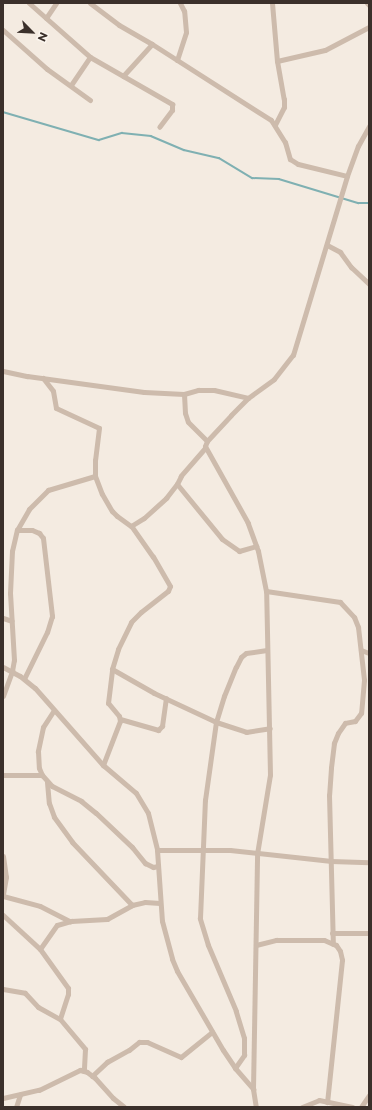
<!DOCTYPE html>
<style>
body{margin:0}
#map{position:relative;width:372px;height:1110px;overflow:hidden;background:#f4ebe1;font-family:Montserrat,sans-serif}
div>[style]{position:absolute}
.stream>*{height:1.5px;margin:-0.75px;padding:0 0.75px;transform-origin:0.75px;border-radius:0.75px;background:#7fb0b2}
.minor>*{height:5px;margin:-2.5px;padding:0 2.5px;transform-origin:2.5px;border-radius:2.5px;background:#cdbbac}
span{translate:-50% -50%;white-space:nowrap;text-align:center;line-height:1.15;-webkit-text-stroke:4px #fbf5ee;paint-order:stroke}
.frame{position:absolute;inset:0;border:4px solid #3b302b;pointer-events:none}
.north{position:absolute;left:12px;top:12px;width:40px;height:40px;-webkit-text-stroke:3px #fbf5ee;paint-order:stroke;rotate:114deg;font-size:11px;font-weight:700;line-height:16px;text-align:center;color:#3b302b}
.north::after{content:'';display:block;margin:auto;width:14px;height:18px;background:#3b302b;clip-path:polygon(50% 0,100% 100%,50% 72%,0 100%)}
</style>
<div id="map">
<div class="stream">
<div style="left:3px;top:112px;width:100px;rotate:16.3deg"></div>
<div style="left:99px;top:140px;width:24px;rotate:-17deg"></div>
<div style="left:122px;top:133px;width:29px;rotate:6deg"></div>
<div style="left:151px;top:136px;width:36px;rotate:23deg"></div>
<div style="left:184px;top:150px;width:36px;rotate:13deg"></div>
<div style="left:219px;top:158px;width:39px;rotate:31deg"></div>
<div style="left:252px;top:178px;width:27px;rotate:2deg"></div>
<div style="left:279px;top:179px;width:83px;rotate:16.9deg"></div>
<div style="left:358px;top:203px;width:11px"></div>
</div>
<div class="minor">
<div style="left:29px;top:3px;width:81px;rotate:41.5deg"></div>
<div style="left:90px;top:57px;width:95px;rotate:29.8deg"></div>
<div style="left:172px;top:104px;width:6px;rotate:90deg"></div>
<div style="left:172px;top:110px;width:21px;rotate:127deg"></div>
<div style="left:90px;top:3px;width:36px;rotate:37deg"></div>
<div style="left:119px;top:25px;width:38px;rotate:30deg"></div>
<div style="left:152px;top:44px;width:141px;rotate:32.6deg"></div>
<div style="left:271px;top:120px;width:26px;rotate:58deg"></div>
<div style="left:285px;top:142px;width:18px;rotate:74deg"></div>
<div style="left:290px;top:159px;width:9px;rotate:32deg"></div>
<div style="left:298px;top:164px;width:50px;rotate:13.8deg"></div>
<div style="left:272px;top:3px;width:58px;rotate:85.1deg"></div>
<div style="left:277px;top:61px;width:39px;rotate:80deg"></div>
<div style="left:284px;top:99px;width:8px;rotate:90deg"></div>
<div style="left:284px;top:107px;width:20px;rotate:117deg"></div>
<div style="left:367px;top:3px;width:3px;rotate:45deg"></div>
<div style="left:46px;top:18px;width:18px;rotate:-56deg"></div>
<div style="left:3px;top:30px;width:59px;rotate:41.6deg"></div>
<div style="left:47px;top:69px;width:53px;rotate:35.8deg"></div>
<div style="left:177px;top:60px;width:29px;rotate:-72deg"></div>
<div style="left:186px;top:32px;width:21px;rotate:-95deg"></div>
<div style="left:184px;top:11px;width:9px;rotate:-117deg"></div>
<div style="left:277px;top:61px;width:49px;rotate:-12.9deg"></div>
<div style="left:325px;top:50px;width:50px;rotate:-27.6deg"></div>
<div style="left:123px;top:76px;width:43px;rotate:-47.8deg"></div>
<div style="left:71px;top:85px;width:34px;rotate:-56deg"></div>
<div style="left:327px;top:245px;width:15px;rotate:28deg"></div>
<div style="left:340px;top:252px;width:19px;rotate:54deg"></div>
<div style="left:351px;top:267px;width:25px;rotate:43deg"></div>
<div style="left:3px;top:371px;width:25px;rotate:12deg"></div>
<div style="left:27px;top:376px;width:118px;rotate:7.8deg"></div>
<div style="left:144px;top:392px;width:40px;rotate:2.9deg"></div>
<div style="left:184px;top:394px;width:15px;rotate:-16deg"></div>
<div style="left:198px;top:390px;width:16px"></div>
<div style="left:214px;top:390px;width:35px;rotate:13deg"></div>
<div style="left:43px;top:378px;width:16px;rotate:52deg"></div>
<div style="left:53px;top:391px;width:17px;rotate:80deg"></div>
<div style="left:56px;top:408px;width:47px;rotate:24.9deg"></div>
<div style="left:99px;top:428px;width:32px;rotate:97deg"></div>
<div style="left:95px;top:460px;width:16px;rotate:90deg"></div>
<div style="left:95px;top:476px;width:19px;rotate:69deg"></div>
<div style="left:102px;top:494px;width:20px;rotate:60deg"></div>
<div style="left:112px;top:511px;width:7px;rotate:45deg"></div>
<div style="left:117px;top:516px;width:17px;rotate:36deg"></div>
<div style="left:131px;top:526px;width:15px;rotate:-32deg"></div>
<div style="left:144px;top:518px;width:30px;rotate:-42deg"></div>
<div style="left:166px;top:498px;width:18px;rotate:-52deg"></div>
<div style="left:184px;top:394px;width:19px;rotate:87deg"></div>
<div style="left:185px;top:413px;width:9px;rotate:72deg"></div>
<div style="left:188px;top:422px;width:27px;rotate:45deg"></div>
<div style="left:205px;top:448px;width:37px;rotate:131deg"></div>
<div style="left:181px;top:476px;width:9px;rotate:117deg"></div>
<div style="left:177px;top:484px;width:71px;rotate:50.7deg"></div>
<div style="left:222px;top:539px;width:21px;rotate:35deg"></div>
<div style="left:239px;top:551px;width:18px;rotate:-16deg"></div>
<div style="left:17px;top:530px;width:15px"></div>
<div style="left:32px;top:530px;width:8px;rotate:23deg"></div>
<div style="left:39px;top:533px;width:6px;rotate:51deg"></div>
<div style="left:43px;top:538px;width:79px;rotate:83.4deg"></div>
<div style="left:52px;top:616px;width:17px;rotate:107deg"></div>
<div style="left:47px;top:632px;width:52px;rotate:116.1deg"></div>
<div style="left:266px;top:591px;width:75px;rotate:8.5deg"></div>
<div style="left:340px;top:602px;width:21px;rotate:47deg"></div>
<div style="left:354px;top:617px;width:11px;rotate:68deg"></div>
<div style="left:358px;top:627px;width:53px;rotate:83.5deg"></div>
<div style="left:364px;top:680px;width:33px;rotate:95deg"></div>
<div style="left:361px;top:713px;width:10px;rotate:127deg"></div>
<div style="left:355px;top:721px;width:10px;rotate:169deg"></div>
<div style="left:345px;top:723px;width:12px;rotate:125deg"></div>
<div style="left:338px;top:733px;width:11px;rotate:112deg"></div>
<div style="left:334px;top:743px;width:25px;rotate:97deg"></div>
<div style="left:331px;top:768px;width:27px;rotate:94deg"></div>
<div style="left:329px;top:795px;width:149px;rotate:88.5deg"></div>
<div style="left:3px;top:618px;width:9px;rotate:18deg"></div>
<div style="left:361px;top:650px;width:9px;rotate:21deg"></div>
<div style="left:3px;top:667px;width:19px;rotate:28deg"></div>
<div style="left:20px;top:676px;width:19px;rotate:39deg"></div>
<div style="left:35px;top:688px;width:103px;rotate:48.6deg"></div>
<div style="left:103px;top:765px;width:43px;rotate:40.3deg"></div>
<div style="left:136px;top:793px;width:23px;rotate:59deg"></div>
<div style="left:148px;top:813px;width:38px;rotate:76deg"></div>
<div style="left:157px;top:850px;width:71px;rotate:86deg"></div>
<div style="left:162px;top:921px;width:39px;rotate:75deg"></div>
<div style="left:172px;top:959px;width:13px;rotate:67deg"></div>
<div style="left:177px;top:971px;width:91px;rotate:59.8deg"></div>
<div style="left:223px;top:1050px;width:22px;rotate:56deg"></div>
<div style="left:235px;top:1068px;width:28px;rotate:49deg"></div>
<div style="left:253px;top:1089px;width:18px;rotate:81deg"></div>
<div style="left:112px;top:669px;width:21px;rotate:-73deg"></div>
<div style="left:118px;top:649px;width:30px;rotate:-64deg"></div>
<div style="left:131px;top:622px;width:14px;rotate:-45deg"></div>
<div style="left:141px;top:612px;width:34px;rotate:-38deg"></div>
<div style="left:168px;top:591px;width:5px;rotate:-68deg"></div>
<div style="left:170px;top:586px;width:34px;rotate:-120deg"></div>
<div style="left:153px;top:557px;width:38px;rotate:-125deg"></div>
<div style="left:3px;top:696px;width:27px;rotate:-70deg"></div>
<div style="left:12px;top:671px;width:11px;rotate:-80deg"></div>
<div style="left:14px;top:660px;width:67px;rotate:-93.4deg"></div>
<div style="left:10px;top:593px;width:42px;rotate:-87.3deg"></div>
<div style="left:12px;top:551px;width:22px;rotate:-77deg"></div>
<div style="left:17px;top:530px;width:24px;rotate:-60deg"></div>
<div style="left:29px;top:509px;width:27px;rotate:-45deg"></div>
<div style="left:48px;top:490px;width:49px;rotate:-16.6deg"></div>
<div style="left:54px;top:710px;width:20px;rotate:123deg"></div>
<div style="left:43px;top:727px;width:25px;rotate:102deg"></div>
<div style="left:38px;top:751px;width:17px;rotate:87deg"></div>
<div style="left:39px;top:768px;width:8px;rotate:67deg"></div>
<div style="left:42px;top:775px;width:15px;rotate:48deg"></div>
<div style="left:52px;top:786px;width:33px;rotate:27deg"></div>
<div style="left:81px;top:801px;width:19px;rotate:39deg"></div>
<div style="left:96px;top:813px;width:50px;rotate:43.4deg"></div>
<div style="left:132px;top:847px;width:21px;rotate:51deg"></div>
<div style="left:145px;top:863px;width:9px;rotate:27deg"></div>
<div style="left:153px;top:867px;width:5px;rotate:-11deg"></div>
<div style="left:120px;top:719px;width:40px;rotate:16deg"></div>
<div style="left:158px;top:730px;width:6px;rotate:-45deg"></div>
<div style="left:162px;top:726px;width:28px;rotate:-82deg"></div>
<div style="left:103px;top:765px;width:47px;rotate:-68.9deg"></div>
<div style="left:120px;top:721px;width:5px;rotate:-101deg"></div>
<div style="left:119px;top:716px;width:17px;rotate:-130deg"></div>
<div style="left:108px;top:703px;width:34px;rotate:-83deg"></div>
<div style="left:112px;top:669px;width:48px;rotate:29.7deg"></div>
<div style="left:154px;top:693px;width:68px;rotate:25.1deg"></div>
<div style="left:216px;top:722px;width:32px;rotate:18deg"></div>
<div style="left:246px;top:732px;width:24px;rotate:-9deg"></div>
<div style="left:3px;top:775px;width:39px"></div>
<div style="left:47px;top:782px;width:21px;rotate:85deg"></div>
<div style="left:49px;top:803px;width:15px;rotate:70deg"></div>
<div style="left:54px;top:817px;width:31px;rotate:54deg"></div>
<div style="left:72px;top:842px;width:87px;rotate:46.4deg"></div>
<div style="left:132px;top:905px;width:13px;rotate:-13deg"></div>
<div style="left:145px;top:902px;width:15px;rotate:4deg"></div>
<div style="left:157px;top:850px;width:73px"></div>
<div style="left:230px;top:850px;width:102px;rotate:6.2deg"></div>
<div style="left:331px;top:861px;width:38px;rotate:2deg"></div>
<div style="left:3px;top:856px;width:21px;rotate:82deg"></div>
<div style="left:6px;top:877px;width:17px;rotate:100deg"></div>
<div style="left:3px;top:896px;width:38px;rotate:15deg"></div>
<div style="left:40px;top:906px;width:34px;rotate:27deg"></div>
<div style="left:3px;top:915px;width:50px;rotate:42.6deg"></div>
<div style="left:40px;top:949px;width:48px;rotate:54.3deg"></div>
<div style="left:68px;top:988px;width:6px;rotate:90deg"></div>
<div style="left:68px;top:994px;width:26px;rotate:108deg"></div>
<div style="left:60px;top:1019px;width:39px;rotate:50deg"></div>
<div style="left:85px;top:1049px;width:22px;rotate:93deg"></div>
<div style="left:332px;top:933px;width:37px"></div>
<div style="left:256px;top:945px;width:21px;rotate:-14deg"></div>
<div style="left:276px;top:940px;width:48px"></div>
<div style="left:324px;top:940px;width:13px;rotate:23deg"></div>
<div style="left:336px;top:945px;width:7px;rotate:56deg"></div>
<div style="left:340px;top:951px;width:9px;rotate:77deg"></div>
<div style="left:342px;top:960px;width:143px;rotate:96deg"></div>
<div style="left:40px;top:949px;width:29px;rotate:-55deg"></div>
<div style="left:57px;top:925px;width:15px;rotate:-16deg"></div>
<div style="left:71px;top:921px;width:36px;rotate:-3deg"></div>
<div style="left:107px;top:919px;width:29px;rotate:-29deg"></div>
<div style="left:3px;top:989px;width:22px;rotate:10deg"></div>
<div style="left:25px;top:993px;width:19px;rotate:47deg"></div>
<div style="left:38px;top:1007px;width:25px;rotate:29deg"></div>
<div style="left:235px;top:1068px;width:16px;rotate:-55deg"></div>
<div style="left:244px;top:1055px;width:17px;rotate:-90deg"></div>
<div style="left:244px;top:1038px;width:28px;rotate:-107deg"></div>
<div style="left:236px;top:1011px;width:72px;rotate:-113deg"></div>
<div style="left:208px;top:945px;width:28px;rotate:-107deg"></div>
<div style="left:200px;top:918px;width:118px;rotate:-87.6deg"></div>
<div style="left:205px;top:800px;width:79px;rotate:-82deg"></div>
<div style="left:216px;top:722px;width:27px;rotate:-73deg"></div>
<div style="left:224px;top:696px;width:31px;rotate:-68deg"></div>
<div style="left:236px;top:667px;width:11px;rotate:-63deg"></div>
<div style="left:241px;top:657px;width:6px;rotate:-39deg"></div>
<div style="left:246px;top:653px;width:21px;rotate:-8deg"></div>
<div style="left:92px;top:1076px;width:21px;rotate:-43deg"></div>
<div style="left:107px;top:1062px;width:25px;rotate:-29deg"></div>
<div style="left:129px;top:1050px;width:13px;rotate:-39deg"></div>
<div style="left:139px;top:1042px;width:8px"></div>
<div style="left:147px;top:1042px;width:37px;rotate:24deg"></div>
<div style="left:181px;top:1057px;width:40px;rotate:-39deg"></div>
<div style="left:253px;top:1089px;width:235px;rotate:-89deg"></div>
<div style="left:257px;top:854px;width:80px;rotate:-80.7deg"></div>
<div style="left:270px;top:775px;width:184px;rotate:-91.2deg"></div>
<div style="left:266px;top:591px;width:41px;rotate:-101.3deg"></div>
<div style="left:258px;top:551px;width:30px;rotate:-110deg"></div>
<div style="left:248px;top:523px;width:88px;rotate:-119.2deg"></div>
<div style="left:205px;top:446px;width:5px;rotate:-68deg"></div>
<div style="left:207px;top:441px;width:35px;rotate:-47deg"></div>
<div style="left:231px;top:415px;width:24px;rotate:-45deg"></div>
<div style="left:248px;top:398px;width:32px;rotate:-36deg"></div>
<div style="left:274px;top:379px;width:31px;rotate:-52deg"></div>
<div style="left:293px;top:355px;width:187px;rotate:-73.2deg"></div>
<div style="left:347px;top:176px;width:32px;rotate:-70deg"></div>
<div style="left:358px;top:146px;width:23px;rotate:-61deg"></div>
<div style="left:3px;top:1098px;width:37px;rotate:-13deg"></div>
<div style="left:39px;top:1090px;width:46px;rotate:-26deg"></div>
<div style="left:80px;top:1070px;width:7px;rotate:16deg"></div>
<div style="left:87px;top:1072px;width:10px;rotate:37deg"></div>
<div style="left:95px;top:1078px;width:27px;rotate:48deg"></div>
<div style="left:113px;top:1098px;width:14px;rotate:39deg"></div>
<div style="left:16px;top:1107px;width:13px;rotate:-72deg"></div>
<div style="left:302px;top:1107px;width:18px;rotate:-22deg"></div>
<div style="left:319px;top:1100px;width:34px;rotate:12deg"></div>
<div style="left:361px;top:1107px;width:14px;rotate:-56deg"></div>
</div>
<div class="frame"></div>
<div class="north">N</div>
</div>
